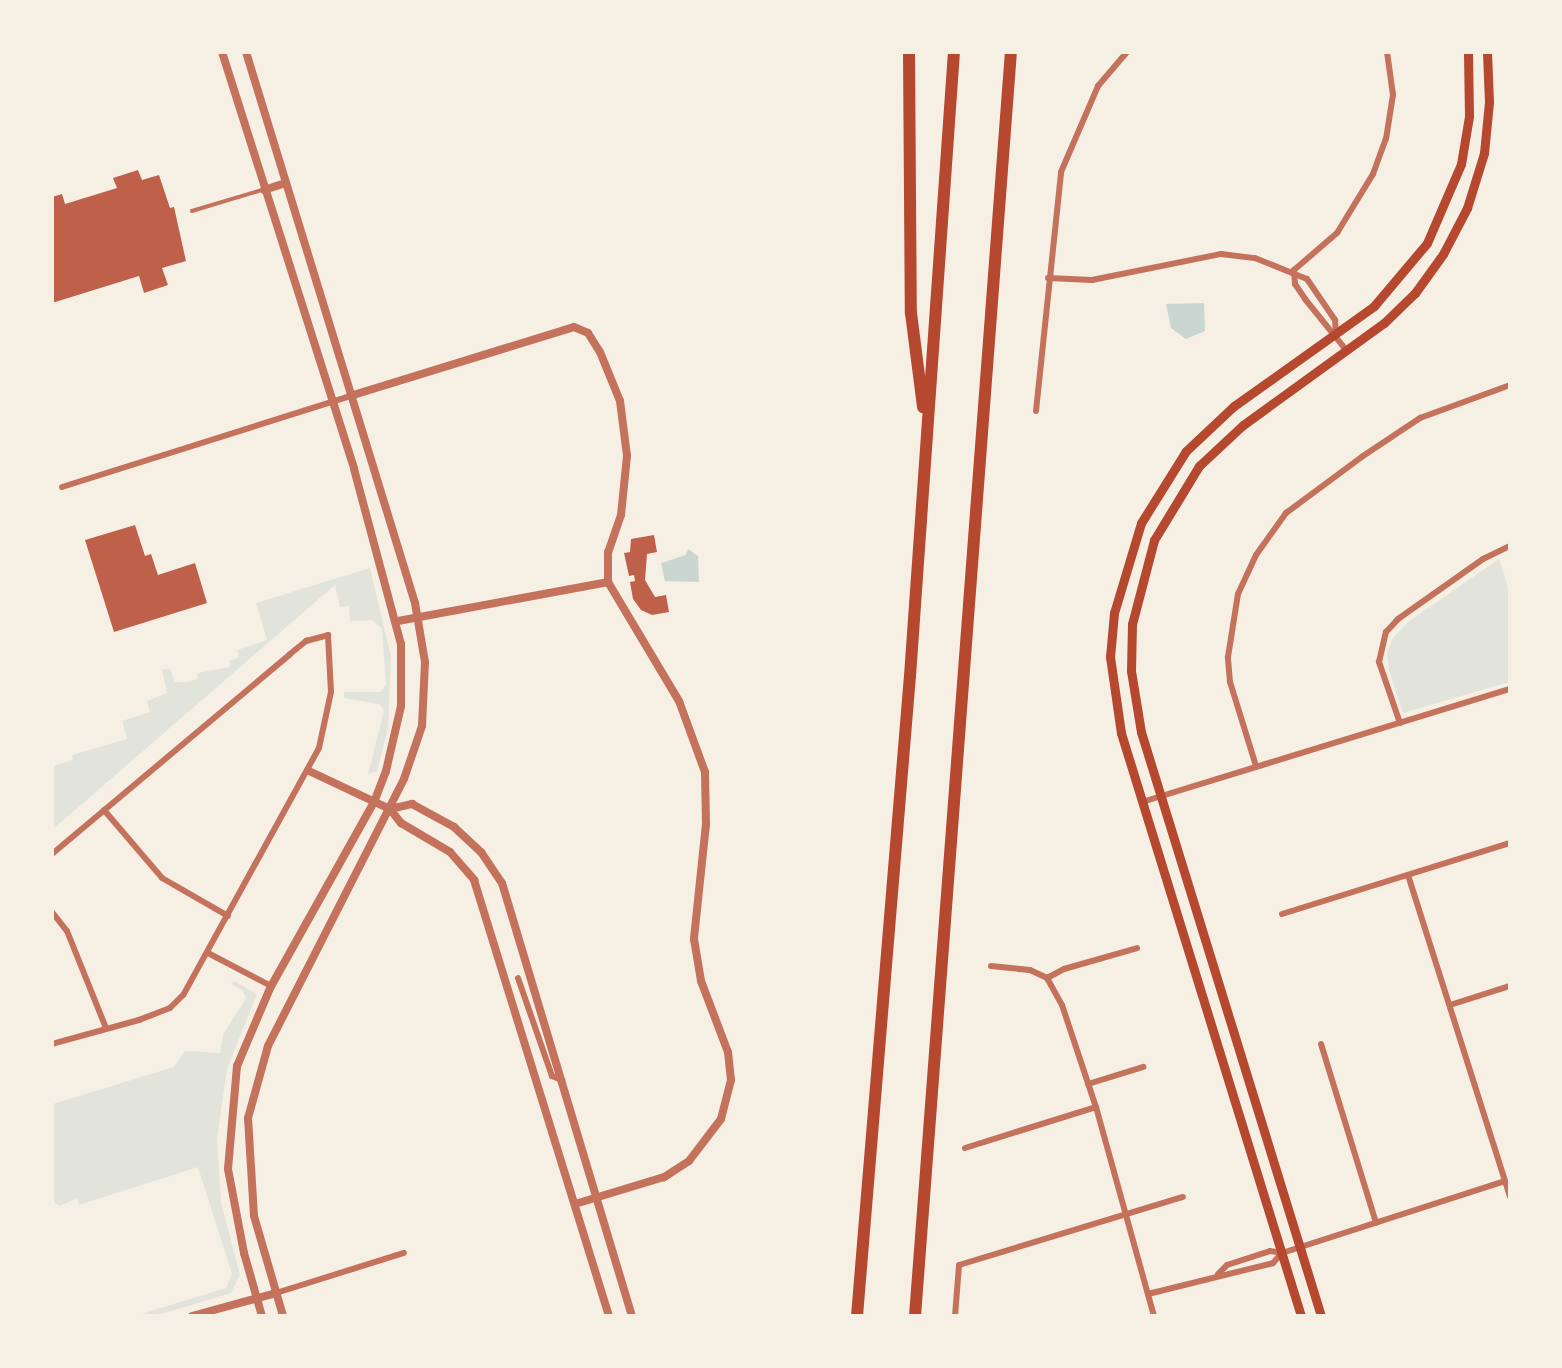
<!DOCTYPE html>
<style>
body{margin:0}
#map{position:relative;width:1562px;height:1368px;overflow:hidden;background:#f6efe4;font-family:"Alegreya Sans",sans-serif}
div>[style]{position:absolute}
.green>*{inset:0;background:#e2e4dc}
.water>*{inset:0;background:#c9d6d2}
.building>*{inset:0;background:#bf614a}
.service>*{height:3.5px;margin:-1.75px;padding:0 1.75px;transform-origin:1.75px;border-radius:1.75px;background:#c5725c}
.minor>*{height:6px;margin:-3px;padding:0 3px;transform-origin:3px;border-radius:3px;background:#c5725c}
.tertiary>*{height:8px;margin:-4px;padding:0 4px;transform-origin:4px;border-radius:4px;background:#c5725c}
.secondary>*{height:9px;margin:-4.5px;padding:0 4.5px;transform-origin:4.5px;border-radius:4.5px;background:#b5482f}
.motorway>*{height:12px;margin:-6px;padding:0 6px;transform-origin:6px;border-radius:6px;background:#b5482f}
span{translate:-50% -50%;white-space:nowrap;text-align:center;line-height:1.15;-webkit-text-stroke:6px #f6efe4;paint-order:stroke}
.frame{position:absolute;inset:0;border:54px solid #f6efe4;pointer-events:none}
</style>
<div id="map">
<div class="green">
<div style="clip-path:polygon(1499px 559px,1509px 590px,1509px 682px,1403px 713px,1389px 671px,1387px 652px,1393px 638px,1408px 622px)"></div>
<div style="clip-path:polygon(370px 568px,391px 657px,388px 729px,377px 771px,368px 774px,384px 710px,379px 704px,344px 698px,344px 692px,380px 692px,386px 685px,382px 629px,372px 620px,350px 621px,349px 606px,340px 607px,335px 585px,53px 829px,53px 766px,73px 760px,72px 755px,127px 739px,122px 721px,150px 712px,147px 701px,167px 693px,162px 670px,170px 668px,175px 682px,188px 682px,198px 679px,197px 673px,230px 667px,229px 661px,239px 657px,237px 650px,267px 640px,256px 603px)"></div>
<div style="clip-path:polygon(234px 981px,257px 994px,227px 1069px,217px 1139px,221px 1202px,240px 1275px,231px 1293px,158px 1315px,138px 1315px,226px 1288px,232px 1274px,198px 1167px,79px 1205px,77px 1198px,60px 1206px,53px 1202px,53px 1104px,174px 1067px,185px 1051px,220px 1053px,223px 1035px,246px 998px,243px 991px,231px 983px)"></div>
</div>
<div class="water">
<div style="clip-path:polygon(1204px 303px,1205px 331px,1186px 339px,1171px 328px,1166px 304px)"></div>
<div style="clip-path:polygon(688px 549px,698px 556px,699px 582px,665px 581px,661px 563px,686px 555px)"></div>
</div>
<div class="building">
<div style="clip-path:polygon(138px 170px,142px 180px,159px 175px,170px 208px,174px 207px,186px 261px,162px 268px,168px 285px,144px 293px,139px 276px,52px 303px,52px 197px,62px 194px,65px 204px,117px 188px,113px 178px)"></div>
<div style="clip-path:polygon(135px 525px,145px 556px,151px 554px,158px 575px,195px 563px,207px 603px,114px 632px,85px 540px)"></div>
<div style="clip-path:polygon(654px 535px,657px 552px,647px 554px,645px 580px,655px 597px,666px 595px,669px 612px,652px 615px,641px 610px,633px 599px,630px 582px,635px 581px,634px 575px,629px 576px,624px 553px,630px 552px,631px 539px)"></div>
</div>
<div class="service">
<div style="left:192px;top:211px;width:73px;rotate:-16.7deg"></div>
</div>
<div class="minor">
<div style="left:1294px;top:270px;width:57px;rotate:-40.7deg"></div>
<div style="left:1337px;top:233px;width:69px;rotate:-58.6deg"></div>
<div style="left:1373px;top:174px;width:37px;rotate:-70deg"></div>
<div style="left:1386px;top:139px;width:45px;rotate:-81deg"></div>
<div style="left:1393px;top:95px;width:43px;rotate:-97.9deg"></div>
<div style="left:1294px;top:270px;width:14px;rotate:86deg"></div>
<div style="left:1295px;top:284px;width:18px;rotate:56deg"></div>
<div style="left:1305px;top:299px;width:67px;rotate:51.1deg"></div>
<div style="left:1048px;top:278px;width:44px;rotate:2.6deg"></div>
<div style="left:1092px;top:280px;width:132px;rotate:-11.4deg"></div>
<div style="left:1221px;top:254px;width:34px;rotate:7deg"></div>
<div style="left:1255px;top:258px;width:56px;rotate:22deg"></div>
<div style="left:1307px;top:279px;width:50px;rotate:55.7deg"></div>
<div style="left:1335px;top:320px;width:15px;rotate:86deg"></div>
<div style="left:1036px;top:411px;width:240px;rotate:-84deg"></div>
<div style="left:1061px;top:172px;width:94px;rotate:-66.7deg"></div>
<div style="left:1098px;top:86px;width:45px;rotate:-49.5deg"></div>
<div style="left:62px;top:487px;width:302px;rotate:-17.5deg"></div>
<div style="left:1400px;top:723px;width:65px;rotate:-109deg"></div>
<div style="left:1379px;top:662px;width:31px;rotate:-77deg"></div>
<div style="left:1386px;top:632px;width:18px;rotate:-47deg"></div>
<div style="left:1398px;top:619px;width:104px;rotate:-35.2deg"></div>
<div style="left:1483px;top:559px;width:30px;rotate:-26deg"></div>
<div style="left:1256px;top:766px;width:88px;rotate:-107.2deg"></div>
<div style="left:1230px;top:682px;width:25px;rotate:-95deg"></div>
<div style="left:1228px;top:657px;width:64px;rotate:-81deg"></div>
<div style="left:1238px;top:594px;width:43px;rotate:-65.2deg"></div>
<div style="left:1256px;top:555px;width:52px;rotate:-54.5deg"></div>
<div style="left:1286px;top:513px;width:96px;rotate:-36.5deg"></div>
<div style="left:1363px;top:456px;width:69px;rotate:-33.7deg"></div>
<div style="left:1420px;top:418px;width:96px;rotate:-20.1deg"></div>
<div style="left:1142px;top:802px;width:385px;rotate:-17.1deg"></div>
<div style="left:104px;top:810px;width:89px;rotate:49.5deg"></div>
<div style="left:162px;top:878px;width:76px;rotate:29.9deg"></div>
<div style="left:52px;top:854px;width:311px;rotate:-40deg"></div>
<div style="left:290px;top:654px;width:21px;rotate:-39deg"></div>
<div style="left:306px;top:641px;width:23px;rotate:-15deg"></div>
<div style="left:328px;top:635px;width:57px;rotate:87deg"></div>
<div style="left:331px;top:692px;width:57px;rotate:102.1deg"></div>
<div style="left:319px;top:748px;width:282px;rotate:118.8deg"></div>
<div style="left:183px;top:995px;width:18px;rotate:135deg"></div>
<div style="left:170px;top:1008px;width:33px;rotate:159deg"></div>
<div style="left:139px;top:1020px;width:90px;rotate:164.6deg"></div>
<div style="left:1408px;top:875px;width:337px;rotate:72.4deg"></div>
<div style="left:52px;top:912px;width:24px;rotate:52deg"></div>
<div style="left:67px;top:931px;width:105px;rotate:68.1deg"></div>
<div style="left:1282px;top:914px;width:239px;rotate:-17.3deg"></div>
<div style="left:208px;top:953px;width:71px;rotate:27.6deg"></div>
<div style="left:991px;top:966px;width:39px;rotate:6deg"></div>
<div style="left:1030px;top:970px;width:19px;rotate:25deg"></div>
<div style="left:518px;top:978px;width:104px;rotate:70.9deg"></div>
<div style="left:552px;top:1076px;width:11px;rotate:22deg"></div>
<div style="left:1047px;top:978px;width:31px;rotate:61deg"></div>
<div style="left:1062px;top:1005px;width:108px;rotate:71.6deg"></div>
<div style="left:1096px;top:1107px;width:217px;rotate:74.5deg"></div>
<div style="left:1047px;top:978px;width:19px;rotate:-28deg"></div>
<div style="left:1064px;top:969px;width:76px;rotate:-16deg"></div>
<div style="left:1450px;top:1005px;width:63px;rotate:-17.6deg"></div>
<div style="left:1321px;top:1044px;width:187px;rotate:72.9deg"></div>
<div style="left:1088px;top:1084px;width:58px;rotate:-17.2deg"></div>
<div style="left:965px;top:1148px;width:137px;rotate:-17.4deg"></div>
<div style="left:1218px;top:1274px;width:13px;rotate:-45deg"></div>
<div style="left:1227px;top:1265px;width:45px;rotate:-18deg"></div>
<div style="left:1270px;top:1251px;width:12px;rotate:9deg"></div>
<div style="left:1282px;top:1253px;width:234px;rotate:-17.9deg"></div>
<div style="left:276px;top:1293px;width:134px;rotate:-17.4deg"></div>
<div style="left:1148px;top:1294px;width:129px;rotate:-13.9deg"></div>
<div style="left:1273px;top:1263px;width:13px;rotate:-48deg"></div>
<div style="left:955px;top:1316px;width:51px;rotate:-85.5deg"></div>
<div style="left:959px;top:1265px;width:234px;rotate:-16.9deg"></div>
</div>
<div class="tertiary">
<div style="left:222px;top:52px;width:437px;rotate:72.4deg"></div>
<div style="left:354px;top:469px;width:181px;rotate:75deg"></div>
<div style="left:401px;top:644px;width:62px;rotate:90deg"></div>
<div style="left:401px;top:706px;width:67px;rotate:103deg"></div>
<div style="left:386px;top:771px;width:33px;rotate:111deg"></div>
<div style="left:374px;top:802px;width:211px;rotate:119.2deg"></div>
<div style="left:271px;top:986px;width:87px;rotate:113deg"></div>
<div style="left:237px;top:1066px;width:103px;rotate:95deg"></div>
<div style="left:228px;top:1169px;width:86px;rotate:79.2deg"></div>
<div style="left:244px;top:1253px;width:66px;rotate:74.1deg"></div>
<div style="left:246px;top:52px;width:576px;rotate:72.95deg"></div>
<div style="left:415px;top:603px;width:60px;rotate:80.4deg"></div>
<div style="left:425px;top:662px;width:64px;rotate:92.7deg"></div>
<div style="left:422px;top:726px;width:56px;rotate:108.8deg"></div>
<div style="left:404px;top:779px;width:300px;rotate:117deg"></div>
<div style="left:268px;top:1046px;width:75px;rotate:105.5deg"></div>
<div style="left:248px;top:1118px;width:98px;rotate:86.5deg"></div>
<div style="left:254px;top:1216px;width:104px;rotate:73.8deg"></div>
<div style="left:264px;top:190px;width:23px;rotate:-18deg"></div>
<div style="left:350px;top:396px;width:234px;rotate:-17.1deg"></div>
<div style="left:574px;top:327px;width:15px;rotate:23deg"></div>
<div style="left:588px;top:333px;width:22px;rotate:58deg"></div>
<div style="left:600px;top:352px;width:53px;rotate:67.8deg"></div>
<div style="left:620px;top:401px;width:55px;rotate:82.7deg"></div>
<div style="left:627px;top:456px;width:59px;rotate:95.8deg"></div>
<div style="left:621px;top:515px;width:39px;rotate:109deg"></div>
<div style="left:608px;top:552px;width:30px;rotate:90deg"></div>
<div style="left:608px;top:582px;width:139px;rotate:59.2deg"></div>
<div style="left:679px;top:701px;width:76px;rotate:69.9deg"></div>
<div style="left:705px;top:772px;width:52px;rotate:88.9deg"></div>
<div style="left:706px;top:824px;width:116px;rotate:96deg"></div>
<div style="left:694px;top:939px;width:43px;rotate:80.5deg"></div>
<div style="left:701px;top:981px;width:76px;rotate:69.2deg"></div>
<div style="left:728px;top:1052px;width:28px;rotate:84deg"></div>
<div style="left:731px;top:1080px;width:40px;rotate:104.4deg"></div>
<div style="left:721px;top:1119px;width:53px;rotate:127.3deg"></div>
<div style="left:689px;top:1161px;width:30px;rotate:147deg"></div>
<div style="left:664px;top:1177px;width:93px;rotate:163.1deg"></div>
<div style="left:398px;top:621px;width:214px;rotate:-10.5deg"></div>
<div style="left:309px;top:771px;width:89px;rotate:25.1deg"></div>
<div style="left:390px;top:809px;width:18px;rotate:52deg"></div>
<div style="left:401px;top:823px;width:57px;rotate:30.6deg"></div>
<div style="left:450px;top:852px;width:37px;rotate:49deg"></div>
<div style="left:474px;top:880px;width:456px;rotate:72.8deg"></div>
<div style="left:390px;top:809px;width:23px;rotate:-13deg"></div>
<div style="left:412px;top:804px;width:48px;rotate:28.7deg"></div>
<div style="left:454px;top:827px;width:37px;rotate:43deg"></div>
<div style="left:481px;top:852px;width:37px;rotate:56deg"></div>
<div style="left:502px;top:883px;width:452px;rotate:73.3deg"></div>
<div style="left:192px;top:1316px;width:87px;rotate:-15.3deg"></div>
</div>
<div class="secondary">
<div style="left:1301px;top:1316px;width:610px;rotate:-107.16deg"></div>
<div style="left:1121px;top:733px;width:77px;rotate:-98.2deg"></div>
<div style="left:1110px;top:657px;width:44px;rotate:-84.8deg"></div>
<div style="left:1114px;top:613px;width:94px;rotate:-73.3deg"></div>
<div style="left:1141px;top:523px;width:85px;rotate:-58deg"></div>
<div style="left:1186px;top:451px;width:66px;rotate:-43.2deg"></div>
<div style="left:1234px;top:406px;width:172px;rotate:-35.5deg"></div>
<div style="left:1374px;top:306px;width:82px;rotate:-49.9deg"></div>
<div style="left:1427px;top:243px;width:86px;rotate:-66.7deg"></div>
<div style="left:1461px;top:164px;width:49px;rotate:-80.5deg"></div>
<div style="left:1469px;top:116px;width:64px;rotate:-90.9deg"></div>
<div style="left:1321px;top:1316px;width:611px;rotate:-107.13deg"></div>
<div style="left:1141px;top:732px;width:62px;rotate:-99.3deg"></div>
<div style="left:1131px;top:671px;width:47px;rotate:-88.8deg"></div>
<div style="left:1132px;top:624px;width:87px;rotate:-75.3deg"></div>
<div style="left:1154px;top:540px;width:87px;rotate:-58.7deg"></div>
<div style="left:1199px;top:466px;width:60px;rotate:-43deg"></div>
<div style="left:1243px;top:425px;width:174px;rotate:-35.9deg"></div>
<div style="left:1384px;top:323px;width:43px;rotate:-44.1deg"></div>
<div style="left:1415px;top:293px;width:48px;rotate:-54.3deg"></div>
<div style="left:1443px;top:254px;width:52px;rotate:-62.4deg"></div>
<div style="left:1467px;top:208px;width:58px;rotate:-72.8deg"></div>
<div style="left:1484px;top:153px;width:51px;rotate:-84.4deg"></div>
<div style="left:1489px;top:102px;width:50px;rotate:-92.3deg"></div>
</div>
<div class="motorway">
<div style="left:909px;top:52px;width:261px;rotate:89.6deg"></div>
<div style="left:911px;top:313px;width:95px;rotate:82.7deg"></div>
<div style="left:857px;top:1316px;width:642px;rotate:-85.27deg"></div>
<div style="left:910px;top:676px;width:626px;rotate:-85.97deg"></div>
<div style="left:915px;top:1316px;width:1268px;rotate:-85.66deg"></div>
</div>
<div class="frame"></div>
</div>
